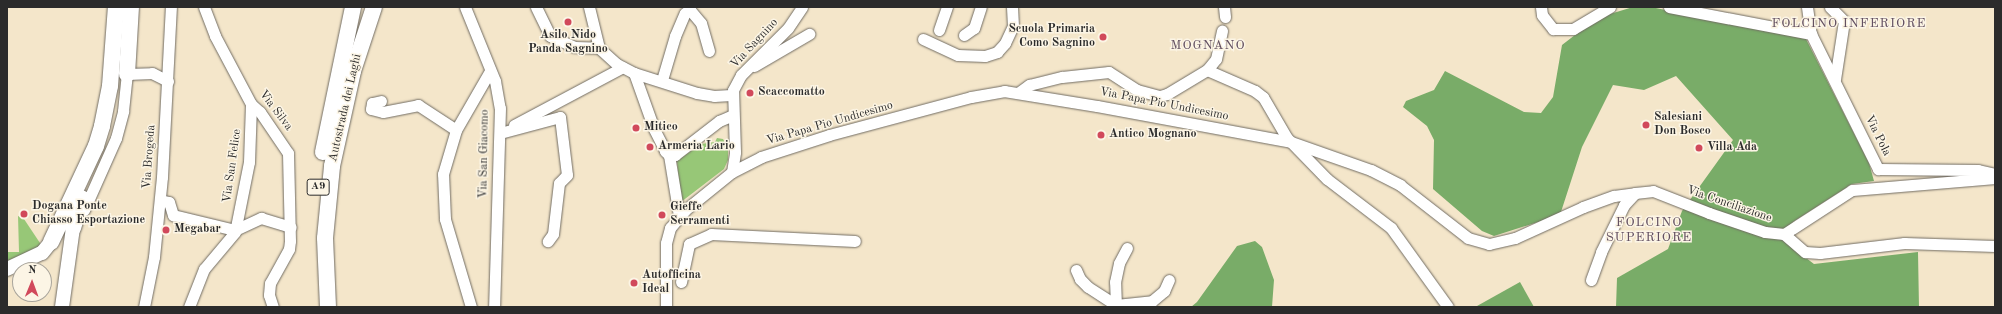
<!DOCTYPE html>
<style>
body{margin:0}
#map{position:relative;width:2002px;height:314px;overflow:hidden;background:#f4e6ca;font-family:"Old Standard TT",serif}
div>[style]{position:absolute}
.green>*{inset:0;background:#97c777}
.forest>*{inset:0;background:#79ac68}
.roads{filter:drop-shadow(0 0 1px #716c63) drop-shadow(0 0 1px #716c63)}
.minor>*{height:11px;margin:-5.5px;padding:0 5.5px;transform-origin:5.5px;border-radius:5.5px;background:#fff}
.major>*{height:14px;margin:-7px;padding:0 7px;transform-origin:7px;border-radius:7px;background:#fff}
.highway>*{height:16px;margin:-8px;padding:0 8px;transform-origin:8px;border-radius:8px;background:#fff}
.dots>*{width:11px;height:11px;translate:-50% -50%;box-sizing:border-box;border:2px solid #fcf5e5;border-radius:50%}
span{translate:-50% -50%;white-space:nowrap;text-align:center;line-height:1.15;-webkit-text-stroke:3px #fcf5e5;paint-order:stroke}
.shield-label span{padding:1px 3px;background:#fcf5e5;border:1px solid;border-radius:3px;-webkit-text-stroke-width:0}
.shield-label{font-size:11px;color:#2b2b2b;font-weight:700}
.poi-label{font-size:12px;color:#2b2b2b;font-weight:700}
.right{translate:-100% -50%;text-align:right}
.left{translate:0 -50%;text-align:left}
.street-label{font-size:12px;color:#2b2b2b}
.neighbourhood-label{font-size:13px;color:#635061;letter-spacing:1px}
.frame{position:absolute;inset:0;border:8px solid #2b2b2b;pointer-events:none}
.north{position:absolute;left:12px;top:262px;width:40px;height:40px;box-sizing:border-box;background:#fcf5e5;border:1px solid #a8a49b;border-radius:50%;rotate:1deg;font-size:11px;font-weight:700;line-height:16px;text-align:center;color:#2b2b2b}
.north::after{content:'';display:block;margin:auto;width:14px;height:18px;background:#d1495b;clip-path:polygon(50% 0,100% 100%,50% 72%,0 100%)}
</style>
<div id="map">
<div class="green">
<div style="clip-path:polygon(717px 138px,723px 139px,728px 148px,728px 160px,724px 169px,681px 202px,677px 161px,701px 144px,715px 142px)"></div>
<div style="clip-path:polygon(18px 216px,24px 219px,42px 246px,7px 265px,7px 252px,19px 252px)"></div>
</div>
<div class="forest">
<div style="clip-path:polygon(1633px 7px,1651px 7px,1806px 39px,1869px 163px,1874px 181px,1852px 184px,1793px 222px,1785px 242px,1814px 264px,1918px 252px,1919px 307px,1616px 307px,1617px 278px,1668px 249px,1682px 211px,1733px 140px,1676px 76px,1644px 90px,1613px 85px,1582px 147px,1560px 215px,1494px 236px,1482px 231px,1433px 189px,1434px 140px,1427px 126px,1403px 107px,1406px 101px,1434px 90px,1445px 71px,1524px 112px,1541px 113px,1553px 97px,1562px 45px,1597px 18px)"></div>
<div style="clip-path:polygon(1255px 241px,1262px 247px,1274px 280px,1272px 307px,1191px 307px,1197px 302px,1237px 246px)"></div>
<div style="clip-path:polygon(1520px 282px,1534px 307px,1478px 307px,1477px 306px)"></div>
</div>
<div class="roads">
<div class="minor">
<div style="left:204px;top:7px;width:31px;rotate:69deg"></div>
<div style="left:215px;top:36px;width:77px;rotate:62.1deg"></div>
<div style="left:251px;top:104px;width:12px;rotate:42deg"></div>
<div style="left:260px;top:112px;width:50px;rotate:55.7deg"></div>
<div style="left:288px;top:153px;width:88px;rotate:88.7deg"></div>
<div style="left:290px;top:241px;width:8px;rotate:97deg"></div>
<div style="left:289px;top:249px;width:39px;rotate:119deg"></div>
<div style="left:270px;top:283px;width:12px;rotate:95deg"></div>
<div style="left:269px;top:295px;width:13px;rotate:72deg"></div>
<div style="left:465px;top:7px;width:80px;rotate:67.9deg"></div>
<div style="left:495px;top:81px;width:27px;rotate:80deg"></div>
<div style="left:500px;top:108px;width:199px;rotate:91.7deg"></div>
<div style="left:536px;top:7px;width:32px;rotate:64deg"></div>
<div style="left:550px;top:36px;width:27px;rotate:24deg"></div>
<div style="left:575px;top:47px;width:24px;rotate:2deg"></div>
<div style="left:589px;top:7px;width:42px;rotate:76.3deg"></div>
<div style="left:599px;top:48px;width:24px;rotate:42deg"></div>
<div style="left:617px;top:64px;width:19px;rotate:28deg"></div>
<div style="left:634px;top:73px;width:66px;rotate:17.6deg"></div>
<div style="left:697px;top:93px;width:17px;rotate:10deg"></div>
<div style="left:714px;top:96px;width:17px;rotate:-3deg"></div>
<div style="left:1224px;top:7px;width:10px;rotate:84deg"></div>
<div style="left:1541px;top:7px;width:8px;rotate:83deg"></div>
<div style="left:1542px;top:15px;width:18px;rotate:52deg"></div>
<div style="left:1553px;top:29px;width:20px"></div>
<div style="left:1573px;top:29px;width:43px;rotate:-30.7deg"></div>
<div style="left:1669px;top:7px;width:145px;rotate:10.8deg"></div>
<div style="left:1807px;top:7px;width:27px;rotate:82deg"></div>
<div style="left:1811px;top:34px;width:151px;rotate:63.6deg"></div>
<div style="left:1878px;top:169px;width:100px;rotate:0.6deg"></div>
<div style="left:1978px;top:170px;width:17px;rotate:13deg"></div>
<div style="left:1830px;top:7px;width:20px;rotate:45deg"></div>
<div style="left:1844px;top:21px;width:59px;rotate:98.8deg"></div>
<div style="left:939px;top:30px;width:24px;rotate:-71deg"></div>
<div style="left:964px;top:35px;width:12px;rotate:-35deg"></div>
<div style="left:974px;top:28px;width:22px;rotate:-72deg"></div>
<div style="left:923px;top:39px;width:38px;rotate:25deg"></div>
<div style="left:958px;top:55px;width:27px;rotate:2deg"></div>
<div style="left:985px;top:56px;width:13px;rotate:-18deg"></div>
<div style="left:997px;top:52px;width:12px;rotate:-48deg"></div>
<div style="left:1005px;top:43px;width:19px;rotate:-65deg"></div>
<div style="left:1013px;top:26px;width:19px;rotate:-93deg"></div>
<div style="left:754px;top:66px;width:64px;rotate:-30.2deg"></div>
<div style="left:1207px;top:70px;width:14px;rotate:-51deg"></div>
<div style="left:1216px;top:59px;width:29px;rotate:-78deg"></div>
<div style="left:634px;top:73px;width:59px;rotate:70.3deg"></div>
<div style="left:654px;top:129px;width:25px;rotate:63deg"></div>
<div style="left:665px;top:151px;width:6px;rotate:45deg"></div>
<div style="left:669px;top:155px;width:6px"></div>
<div style="left:675px;top:155px;width:56px;rotate:-37.7deg"></div>
<div style="left:719px;top:121px;width:15px;rotate:-23deg"></div>
<div style="left:662px;top:80px;width:46px;rotate:-73.5deg"></div>
<div style="left:675px;top:36px;width:25px;rotate:-67deg"></div>
<div style="left:685px;top:13px;width:6px;rotate:-31deg"></div>
<div style="left:690px;top:10px;width:17px;rotate:50deg"></div>
<div style="left:701px;top:23px;width:29px;rotate:74deg"></div>
<div style="left:1018px;top:93px;width:14px;rotate:-36deg"></div>
<div style="left:1029px;top:85px;width:34px;rotate:-14deg"></div>
<div style="left:1062px;top:77px;width:47px;rotate:-6.1deg"></div>
<div style="left:1109px;top:72px;width:33px;rotate:33deg"></div>
<div style="left:1137px;top:90px;width:24px;rotate:15deg"></div>
<div style="left:1160px;top:96px;width:7px;rotate:-16deg"></div>
<div style="left:1167px;top:94px;width:47px;rotate:-31deg"></div>
<div style="left:1207px;top:70px;width:52px;rotate:23.6deg"></div>
<div style="left:1255px;top:91px;width:10px;rotate:37deg"></div>
<div style="left:1263px;top:97px;width:48px;rotate:59.7deg"></div>
<div style="left:1287px;top:138px;width:57px;rotate:45.7deg"></div>
<div style="left:1327px;top:179px;width:81px;rotate:37.4deg"></div>
<div style="left:1391px;top:228px;width:97px;rotate:54.2deg"></div>
<div style="left:381px;top:101px;width:9px;rotate:167deg"></div>
<div style="left:372px;top:103px;width:6px;rotate:99deg"></div>
<div style="left:371px;top:109px;width:12px;rotate:14deg"></div>
<div style="left:383px;top:112px;width:36px;rotate:-11deg"></div>
<div style="left:418px;top:105px;width:45px;rotate:33.3deg"></div>
<div style="left:514px;top:125px;width:123px;rotate:-28deg"></div>
<div style="left:500px;top:133px;width:62px;rotate:-14.9deg"></div>
<div style="left:560px;top:117px;width:58px;rotate:83.1deg"></div>
<div style="left:567px;top:175px;width:11px;rotate:135deg"></div>
<div style="left:559px;top:183px;width:51px;rotate:96.7deg"></div>
<div style="left:553px;top:234px;width:9px;rotate:126deg"></div>
<div style="left:669px;top:155px;width:62px;rotate:80.7deg"></div>
<div style="left:732px;top:172px;width:20px;rotate:-81deg"></div>
<div style="left:735px;top:152px;width:62px;rotate:-91.8deg"></div>
<div style="left:733px;top:90px;width:17px;rotate:-62deg"></div>
<div style="left:741px;top:75px;width:66px;rotate:-45deg"></div>
<div style="left:788px;top:28px;width:25px;rotate:-56deg"></div>
<div style="left:160px;top:200px;width:9px;rotate:13deg"></div>
<div style="left:169px;top:202px;width:14px;rotate:73deg"></div>
<div style="left:173px;top:215px;width:64px;rotate:13.6deg"></div>
<div style="left:84px;top:210px;width:79px;rotate:-66deg"></div>
<div style="left:116px;top:138px;width:28px;rotate:-75deg"></div>
<div style="left:123px;top:111px;width:37px;rotate:-84deg"></div>
<div style="left:127px;top:74px;width:25px;rotate:-2deg"></div>
<div style="left:152px;top:73px;width:18px;rotate:27deg"></div>
<div style="left:235px;top:230px;width:29px;rotate:-25deg"></div>
<div style="left:261px;top:218px;width:31px;rotate:17deg"></div>
<div style="left:1784px;top:234px;width:28px;rotate:41deg"></div>
<div style="left:1805px;top:252px;width:15px;rotate:4deg"></div>
<div style="left:1820px;top:253px;width:85px;rotate:-6.8deg"></div>
<div style="left:1904px;top:243px;width:91px;rotate:1.9deg"></div>
<div style="left:1076px;top:270px;width:10px;rotate:66deg"></div>
<div style="left:1080px;top:279px;width:11px;rotate:45deg"></div>
<div style="left:1088px;top:287px;width:33px;rotate:33deg"></div>
<div style="left:1116px;top:305px;width:36px;rotate:-6deg"></div>
<div style="left:1152px;top:301px;width:16px;rotate:-40deg"></div>
<div style="left:1164px;top:291px;width:12px;rotate:-66deg"></div>
<div style="left:1591px;top:280px;width:30px;rotate:-70deg"></div>
<div style="left:1601px;top:252px;width:52px;rotate:-63.9deg"></div>
<div style="left:1624px;top:205px;width:16px;rotate:-47deg"></div>
<div style="left:681px;top:282px;width:39px;rotate:-78deg"></div>
<div style="left:689px;top:244px;width:24px;rotate:-24deg"></div>
<div style="left:711px;top:234px;width:144px;rotate:2.8deg"></div>
<div style="left:144px;top:307px;width:51px;rotate:-78.7deg"></div>
<div style="left:154px;top:257px;width:80px;rotate:-84.3deg"></div>
<div style="left:162px;top:177px;width:170px;rotate:-87deg"></div>
<div style="left:189px;top:307px;width:41px;rotate:-68.5deg"></div>
<div style="left:204px;top:269px;width:48px;rotate:-50deg"></div>
<div style="left:235px;top:232px;width:71px;rotate:-78.7deg"></div>
<div style="left:249px;top:162px;width:58px;rotate:-88deg"></div>
<div style="left:471px;top:307px;width:92px;rotate:-106.5deg"></div>
<div style="left:445px;top:219px;width:45px;rotate:-92.5deg"></div>
<div style="left:443px;top:174px;width:46px;rotate:-73.5deg"></div>
<div style="left:456px;top:130px;width:68px;rotate:-60deg"></div>
<div style="left:666px;top:307px;width:64px;rotate:-90deg"></div>
<div style="left:666px;top:243px;width:16px;rotate:-75deg"></div>
<div style="left:670px;top:228px;width:23px;rotate:-50deg"></div>
<div style="left:685px;top:210px;width:60px;rotate:-39deg"></div>
<div style="left:732px;top:172px;width:33px;rotate:-27deg"></div>
<div style="left:761px;top:157px;width:71px;rotate:-17.9deg"></div>
<div style="left:829px;top:135px;width:147px;rotate:-15deg"></div>
<div style="left:971px;top:97px;width:34px;rotate:-10deg"></div>
<div style="left:1004px;top:91px;width:94px;rotate:9.2deg"></div>
<div style="left:1097px;top:106px;width:197px;rotate:10.5deg"></div>
<div style="left:1291px;top:142px;width:85px;rotate:19.3deg"></div>
<div style="left:1371px;top:170px;width:33px;rotate:27deg"></div>
<div style="left:1400px;top:185px;width:86px;rotate:37.9deg"></div>
<div style="left:1468px;top:238px;width:22px;rotate:16deg"></div>
<div style="left:1489px;top:244px;width:27px;rotate:-13deg"></div>
<div style="left:1515px;top:238px;width:75px;rotate:-24.5deg"></div>
<div style="left:1583px;top:207px;width:33px;rotate:-20deg"></div>
<div style="left:1614px;top:196px;width:21px;rotate:-8deg"></div>
<div style="left:1635px;top:193px;width:18px;rotate:-6deg"></div>
<div style="left:1653px;top:191px;width:60px;rotate:21.4deg"></div>
<div style="left:1709px;top:213px;width:59px;rotate:18.7deg"></div>
<div style="left:1765px;top:232px;width:19px;rotate:6deg"></div>
<div style="left:1784px;top:234px;width:81px;rotate:-32.9deg"></div>
<div style="left:1852px;top:190px;width:144px;rotate:-4.8deg"></div>
<div style="left:1116px;top:307px;width:25px;rotate:-92deg"></div>
<div style="left:1115px;top:282px;width:19px;rotate:-78deg"></div>
<div style="left:1119px;top:263px;width:17px;rotate:-62deg"></div>
</div>
<div class="major">
<div style="left:7px;top:269px;width:38px;rotate:-25deg"></div>
<div style="left:42px;top:253px;width:14px;rotate:-51deg"></div>
<div style="left:62px;top:307px;width:80px;rotate:-82.1deg"></div>
</div>
<div class="highway">
<div style="left:127px;top:74px;width:67px;rotate:-86.6deg"></div>
<div style="left:323px;top:152px;width:148px;rotate:-78.3deg"></div>
<div style="left:73px;top:228px;width:31px;rotate:-73deg"></div>
<div style="left:51px;top:242px;width:106px;rotate:-64.9deg"></div>
<div style="left:96px;top:146px;width:21px;rotate:-73deg"></div>
<div style="left:102px;top:126px;width:41px;rotate:-78.7deg"></div>
<div style="left:110px;top:86px;width:79px;rotate:-85.7deg"></div>
<div style="left:328px;top:307px;width:69px;rotate:-92.5deg"></div>
<div style="left:325px;top:238px;width:72px;rotate:-84.4deg"></div>
<div style="left:332px;top:166px;width:97px;rotate:-77.5deg"></div>
<div style="left:353px;top:71px;width:67px;rotate:-71.8deg"></div>
</div>
</div>
<div class="dots">
<div style="left:568px;top:22px;background:#d1495b"></div>
<div style="left:1103px;top:37px;background:#d1495b"></div>
<div style="left:750px;top:93px;background:#d1495b"></div>
<div style="left:1646px;top:125px;background:#d1495b"></div>
<div style="left:636px;top:128px;background:#d1495b"></div>
<div style="left:1101px;top:135px;background:#d1495b"></div>
<div style="left:650px;top:147px;background:#d1495b"></div>
<div style="left:1699px;top:148px;background:#d1495b"></div>
<div style="left:24px;top:214px;background:#d1495b"></div>
<div style="left:662px;top:215px;background:#d1495b"></div>
<div style="left:166px;top:230px;background:#d1495b"></div>
<div style="left:634px;top:283px;background:#d1495b"></div>
</div>
<div class="shield-label">
<span style="left:318px;top:187px">A9</span>
</div>
<div class="poi-label">
<span class="right" style="left:1095px;top:37px">Scuola Primaria<br>Como Sagnino</span>
<span style="left:568px;top:43px">Asilo Nido<br>Panda Sagnino</span>
<span class="left" style="left:758px;top:93px">Scaccomatto</span>
<span class="left" style="left:1654px;top:125px">Salesiani<br>Don Bosco</span>
<span class="left" style="left:644px;top:128px">Mitico</span>
<span class="left" style="left:1109px;top:135px">Antico Mognano</span>
<span class="left" style="left:658px;top:147px">Armeria Lario</span>
<span class="left" style="left:1707px;top:148px">Villa Ada</span>
<span class="left" style="left:32px;top:214px">Dogana Ponte<br>Chiasso Esportazione</span>
<span class="left" style="left:670px;top:215px">Gieffe<br>Serramenti</span>
<span class="left" style="left:174px;top:230px">Megabar</span>
<span class="left" style="left:642px;top:283px">Autofficina<br>Ideal</span>
</div>
<div class="street-label">
<span style="left:755px;top:44px;rotate:-47deg">Via Sagnino</span>
<span style="left:1164px;top:105px;rotate:11deg">Via Papa Pio Undicesimo</span>
<span style="left:346px;top:108px;rotate:-77deg">Autostrada dei Laghi</span>
<span style="left:275px;top:111px;rotate:53deg">Via Silva</span>
<span style="left:830px;top:124px;rotate:-16deg">Via Papa Pio Undicesimo</span>
<span style="left:1877px;top:136px;rotate:64deg">Via Pola</span>
<span style="left:485px;top:154px;rotate:-89deg">Via San Giacomo</span>
<span style="left:150px;top:157px;rotate:-86deg">Via Brogeda</span>
<span style="left:233px;top:166px;rotate:-82deg">Via San Felice</span>
<span style="left:1729px;top:205px;rotate:19deg">Via Conciliazione</span>
</div>
<div class="neighbourhood-label">
<span style="left:1849px;top:24px">FOLCINO INFERIORE</span>
<span style="left:1208px;top:46px">MOGNANO</span>
<span style="left:1649px;top:231px">FOLCINO<br>SUPERIORE</span>
</div>
<div class="frame"></div>
<div class="north">N</div>
</div>
